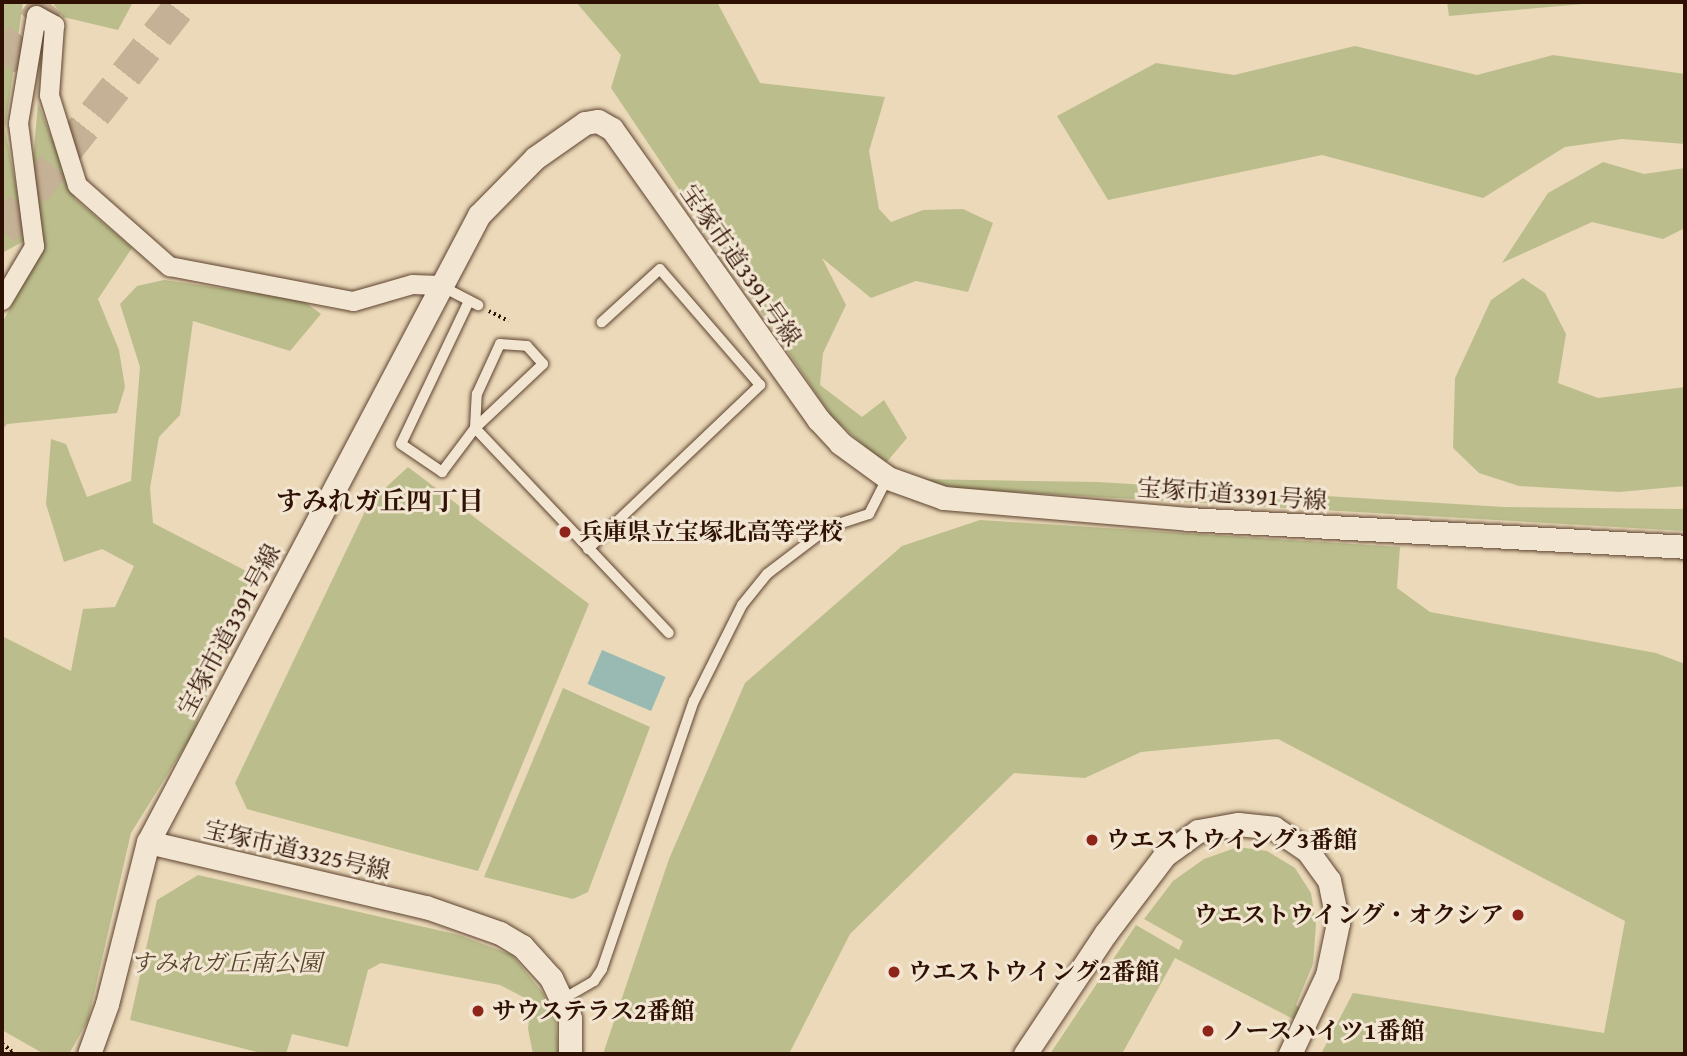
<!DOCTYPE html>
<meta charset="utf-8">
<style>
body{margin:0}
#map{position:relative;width:1687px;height:1056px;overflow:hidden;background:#ebd9b9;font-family:"Gentium Book Plus","Noto Serif JP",serif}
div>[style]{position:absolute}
.green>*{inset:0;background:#bbbe8c}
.water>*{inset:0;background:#98bab3;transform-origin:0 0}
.motorway-tunnel>*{height:33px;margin-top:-16.5px;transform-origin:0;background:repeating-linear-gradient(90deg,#c5b195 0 33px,transparent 0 50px)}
.path>*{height:3.5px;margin-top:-1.75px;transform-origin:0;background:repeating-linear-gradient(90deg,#2f1103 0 2px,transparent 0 5.5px)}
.roads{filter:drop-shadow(0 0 2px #5e4330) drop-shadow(0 0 2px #5e4330)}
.service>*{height:10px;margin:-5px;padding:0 5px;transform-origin:5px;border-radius:5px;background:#f2e6d2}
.minor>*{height:19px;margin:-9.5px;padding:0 9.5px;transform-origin:9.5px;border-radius:9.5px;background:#f2e6d2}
.tertiary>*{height:23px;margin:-11.5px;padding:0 11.5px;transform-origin:11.5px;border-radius:11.5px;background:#f2e6d2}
.dots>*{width:19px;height:19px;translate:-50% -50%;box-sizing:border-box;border:4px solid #f2e6d2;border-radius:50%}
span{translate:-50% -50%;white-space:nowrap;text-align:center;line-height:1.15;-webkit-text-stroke:6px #f2e6d2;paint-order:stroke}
.street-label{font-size:24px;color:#2f1103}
.poi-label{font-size:24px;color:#2f1103;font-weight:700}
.left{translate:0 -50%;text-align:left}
.right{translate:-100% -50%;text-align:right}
.park-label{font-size:24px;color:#59452c;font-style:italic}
.neighbourhood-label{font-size:26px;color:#2f1103;font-weight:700}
.frame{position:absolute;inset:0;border:4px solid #2f1103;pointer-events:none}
</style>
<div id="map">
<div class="green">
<div style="clip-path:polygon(2px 2px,23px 2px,5px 129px,26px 240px,2px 253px)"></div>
<div style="clip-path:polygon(52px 2px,133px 2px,118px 30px,63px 17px)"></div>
<div style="clip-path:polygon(576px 2px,717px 2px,760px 83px,885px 97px,869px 151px,879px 209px,891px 222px,923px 210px,963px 209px,993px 223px,968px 292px,916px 281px,871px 298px,822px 258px,846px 305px,823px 353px,820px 385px,862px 417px,884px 400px,907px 438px,885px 464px,832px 417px,611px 88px,621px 55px)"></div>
<div style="clip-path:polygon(1447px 2px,1605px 2px,1449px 16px)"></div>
<div style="clip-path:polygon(1355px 46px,1477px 75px,1553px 55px,1685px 74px,1685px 144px,1622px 139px,1565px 147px,1483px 198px,1322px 155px,1108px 200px,1057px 116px,1156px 63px,1234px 75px)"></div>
<div style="clip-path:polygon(38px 103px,75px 199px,132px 248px,98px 299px,119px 350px,125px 387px,117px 413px,7px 424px,2px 430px,2px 323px,42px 250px,33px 161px)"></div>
<div style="clip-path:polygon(1603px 162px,1644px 174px,1685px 168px,1685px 228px,1663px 239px,1592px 222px,1502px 263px,1548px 193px)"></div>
<div style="clip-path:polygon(1523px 278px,1545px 293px,1566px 334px,1558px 383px,1598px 398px,1685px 387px,1685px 486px,1619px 492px,1519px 486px,1479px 473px,1453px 448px,1455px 378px,1491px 300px)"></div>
<div style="clip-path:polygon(164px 280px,302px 300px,321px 314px,290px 351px,193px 321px,180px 415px,159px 437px,150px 488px,153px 523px,254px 575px,192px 735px,131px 833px,88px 1020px,69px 1054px,44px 1054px,2px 1030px,2px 636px,71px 671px,83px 609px,115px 607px,134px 566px,102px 549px,64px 562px,46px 504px,51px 439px,66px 444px,87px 497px,131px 481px,140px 367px,120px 304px,137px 286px)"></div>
<div style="clip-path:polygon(408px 467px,589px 604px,478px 871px,247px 809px,235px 783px,369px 503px)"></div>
<div style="clip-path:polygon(918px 479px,1098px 482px,1504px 507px,1685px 509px,1685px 531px,960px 489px)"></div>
<div style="clip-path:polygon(980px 520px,1400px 547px,1397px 588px,1430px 612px,1656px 653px,1685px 664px,1685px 1054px,1321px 1054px,1353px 993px,1604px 1033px,1625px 921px,1278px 739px,1141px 752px,1085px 778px,1014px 773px,850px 934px,789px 1054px,603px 1054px,669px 859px,745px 683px,902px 546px)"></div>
<div style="clip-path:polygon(563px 688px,650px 727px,588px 892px,573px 899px,484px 877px)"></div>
<div style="clip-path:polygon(1238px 847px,1267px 851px,1295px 868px,1311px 893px,1316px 925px,1313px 964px,1296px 1005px,1301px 1009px,1297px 1021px,1175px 958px,1122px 1054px,1050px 1054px,1136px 925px,1179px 950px,1183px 941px,1144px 919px,1173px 881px,1204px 859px)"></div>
<div style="clip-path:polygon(198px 875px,459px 935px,512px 955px,543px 993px,556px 1021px,558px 1054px,533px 1054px,528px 1029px,531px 1001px,500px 985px,381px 963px,368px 970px,348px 1047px,292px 1034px,286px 1054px,265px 1054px,130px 1020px,157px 900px)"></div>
</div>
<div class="water">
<div style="left:602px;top:650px;width:69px;height:37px;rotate:23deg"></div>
</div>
<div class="motorway-tunnel">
<div style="left:2px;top:62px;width:76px;rotate:-51.9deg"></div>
<div style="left:2px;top:231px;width:292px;rotate:-51.7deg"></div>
</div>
<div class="path">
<div style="left:489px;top:311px;width:22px;rotate:27deg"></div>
<div style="left:2px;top:1044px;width:12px;rotate:35deg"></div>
<div style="left:12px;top:1051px;width:4px;rotate:124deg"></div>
</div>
<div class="roads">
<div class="service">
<div style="left:441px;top:286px;width:42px;rotate:27.2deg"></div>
<div style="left:469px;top:301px;width:158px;rotate:115.4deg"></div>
<div style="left:401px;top:444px;width:50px;rotate:34.3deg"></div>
<div style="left:442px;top:472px;width:55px;rotate:-53.1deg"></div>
<div style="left:475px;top:428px;width:34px;rotate:-87deg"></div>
<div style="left:477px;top:394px;width:55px;rotate:-65.3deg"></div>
<div style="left:500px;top:344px;width:27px;rotate:4deg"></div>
<div style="left:527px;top:346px;width:24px;rotate:48deg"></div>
<div style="left:543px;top:364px;width:93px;rotate:136.7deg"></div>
<div style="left:475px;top:428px;width:282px;rotate:46.6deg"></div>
<div style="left:588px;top:549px;width:238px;rotate:-43.6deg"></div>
<div style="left:760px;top:385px;width:153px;rotate:-130.8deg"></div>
<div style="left:660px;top:269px;width:79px;rotate:137.6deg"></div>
<div style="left:563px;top:999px;width:36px;rotate:-30deg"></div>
<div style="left:594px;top:981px;width:14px;rotate:-56deg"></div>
<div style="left:602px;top:969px;width:283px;rotate:-71.1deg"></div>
<div style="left:694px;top:701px;width:107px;rotate:-63.4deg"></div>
<div style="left:742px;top:605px;width:40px;rotate:-51deg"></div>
<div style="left:767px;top:574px;width:78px;rotate:-37.2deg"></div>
<div style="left:829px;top:527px;width:42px;rotate:-18deg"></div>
<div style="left:869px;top:514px;width:39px;rotate:-63deg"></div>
</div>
<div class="minor">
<div style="left:2px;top:300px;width:63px;rotate:-59.3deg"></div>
<div style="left:34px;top:246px;width:124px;rotate:-97.4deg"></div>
<div style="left:18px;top:123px;width:109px;rotate:-80.5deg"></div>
<div style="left:36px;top:15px;width:21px;rotate:29deg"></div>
<div style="left:54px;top:25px;width:70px;rotate:94.1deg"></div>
<div style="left:49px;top:95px;width:94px;rotate:72.7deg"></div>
<div style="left:77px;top:185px;width:123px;rotate:41.4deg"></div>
<div style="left:169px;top:266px;width:187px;rotate:10.8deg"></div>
<div style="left:353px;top:301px;width:61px;rotate:-16.1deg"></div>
<div style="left:412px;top:284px;width:28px;rotate:2deg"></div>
</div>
<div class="tertiary">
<div style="left:148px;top:842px;width:709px;rotate:-62.17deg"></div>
<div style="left:479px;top:215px;width:80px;rotate:-45.5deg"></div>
<div style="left:535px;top:158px;width:61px;rotate:-35deg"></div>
<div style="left:585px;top:123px;width:13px;rotate:-9deg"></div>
<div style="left:598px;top:121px;width:16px;rotate:30deg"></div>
<div style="left:612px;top:129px;width:356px;rotate:54.6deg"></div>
<div style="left:818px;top:419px;width:33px;rotate:47deg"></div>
<div style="left:840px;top:443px;width:59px;rotate:36.1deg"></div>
<div style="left:888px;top:478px;width:59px;rotate:19.7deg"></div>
<div style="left:944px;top:498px;width:245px;rotate:4.9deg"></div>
<div style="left:1188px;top:519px;width:498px;rotate:3.2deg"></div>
<div style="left:89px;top:1054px;width:53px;rotate:-70.2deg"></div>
<div style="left:107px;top:1004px;width:167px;rotate:-75.8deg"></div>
<div style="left:148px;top:842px;width:285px;rotate:13.2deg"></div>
<div style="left:426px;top:907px;width:78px;rotate:19.4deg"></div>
<div style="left:500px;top:933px;width:26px;rotate:31deg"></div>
<div style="left:522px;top:946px;width:43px;rotate:47.8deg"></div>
<div style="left:551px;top:978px;width:44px;rotate:64.6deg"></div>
<div style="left:570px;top:1018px;width:36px;rotate:90deg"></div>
<div style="left:1025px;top:1054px;width:144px;rotate:-56.3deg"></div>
<div style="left:1105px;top:934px;width:99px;rotate:-52.8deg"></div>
<div style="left:1165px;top:855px;width:41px;rotate:-36deg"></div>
<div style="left:1198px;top:831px;width:41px;rotate:-9.9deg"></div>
<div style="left:1238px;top:824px;width:36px;rotate:6deg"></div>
<div style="left:1274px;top:828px;width:40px;rotate:34deg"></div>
<div style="left:1307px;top:850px;width:37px;rotate:54deg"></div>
<div style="left:1329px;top:880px;width:44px;rotate:78.2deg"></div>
<div style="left:1338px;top:923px;width:53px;rotate:101.9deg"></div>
<div style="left:1327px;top:975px;width:87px;rotate:115.1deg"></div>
</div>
</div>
<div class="dots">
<div style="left:565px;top:532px;background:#8f2418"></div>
<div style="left:1092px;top:840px;background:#8f2418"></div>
<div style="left:1518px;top:915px;background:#8f2418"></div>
<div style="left:894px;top:972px;background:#8f2418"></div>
<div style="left:478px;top:1011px;background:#8f2418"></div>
<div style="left:1208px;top:1031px;background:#8f2418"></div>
</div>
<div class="street-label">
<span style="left:741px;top:265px;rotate:55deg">宝塚市道3391号線</span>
<span style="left:1232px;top:494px;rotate:4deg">宝塚市道3391号線</span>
<span style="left:229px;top:630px;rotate:-62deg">宝塚市道3391号線</span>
<span style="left:297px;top:850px;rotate:13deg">宝塚市道3325号線</span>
</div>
<div class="poi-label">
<span class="left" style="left:579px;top:532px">兵庫県立宝塚北高等学校</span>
<span class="left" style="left:1106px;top:840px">ウエストウイング3番館</span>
<span class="right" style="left:1504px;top:915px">ウエストウイング・オクシア</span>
<span class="left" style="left:908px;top:972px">ウエストウイング2番館</span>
<span class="left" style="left:492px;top:1011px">サウステラス2番館</span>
<span class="left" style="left:1222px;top:1031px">ノースハイツ1番館</span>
</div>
<div class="park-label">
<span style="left:226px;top:963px">すみれガ丘南公園</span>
</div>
<div class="neighbourhood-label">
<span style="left:380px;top:501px">すみれガ丘四丁目</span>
</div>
<div class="frame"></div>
</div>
